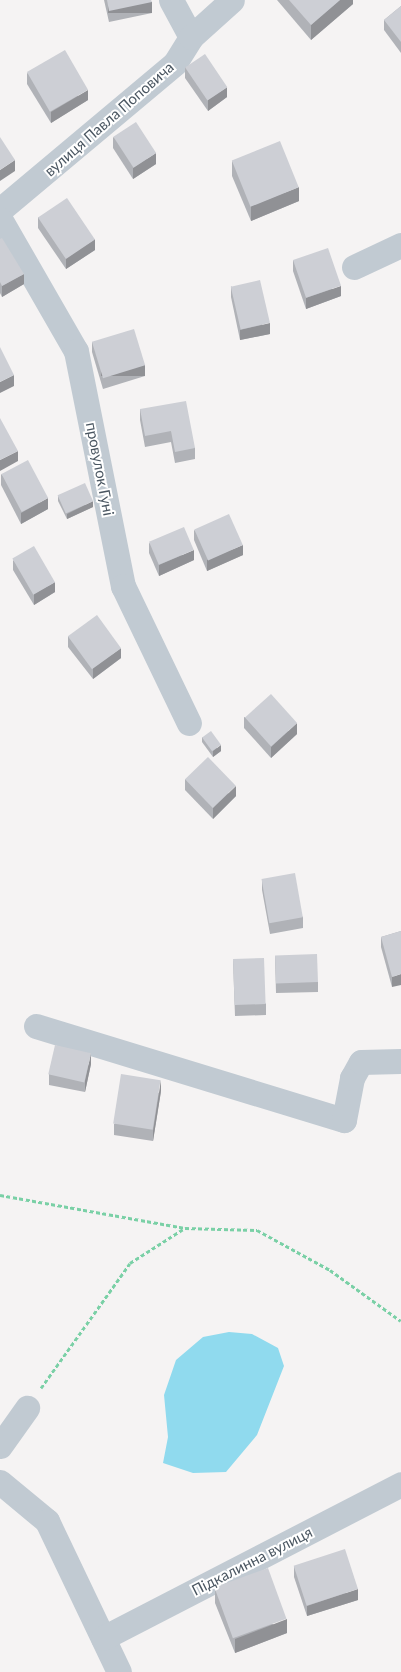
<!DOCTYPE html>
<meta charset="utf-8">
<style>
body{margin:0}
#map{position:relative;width:401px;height:1672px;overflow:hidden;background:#f5f3f3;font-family:Lato,sans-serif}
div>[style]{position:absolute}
.water>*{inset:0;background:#90daee}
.path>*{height:3px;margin-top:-1.5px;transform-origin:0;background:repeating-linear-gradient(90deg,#7ad0a6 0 4px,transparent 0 6.5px)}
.minor>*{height:25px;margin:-12.5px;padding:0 12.5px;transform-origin:12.5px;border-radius:12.5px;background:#c1cad2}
.wall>*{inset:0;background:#b0b2b7}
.shaded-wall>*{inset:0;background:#909195;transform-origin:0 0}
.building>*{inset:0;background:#cdcfd5;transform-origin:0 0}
span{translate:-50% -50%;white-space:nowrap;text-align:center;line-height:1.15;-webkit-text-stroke:4px #fff;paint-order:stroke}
.street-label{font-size:15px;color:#4a5661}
</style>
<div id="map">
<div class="water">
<div style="clip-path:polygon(229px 1332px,252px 1334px,278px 1348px,284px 1366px,257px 1435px,226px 1472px,193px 1473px,163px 1463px,168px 1437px,164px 1395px,176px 1360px,203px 1337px)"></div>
</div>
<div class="path">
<div style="left:0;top:1195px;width:188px;rotate:10.1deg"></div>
<div style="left:41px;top:1388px;width:153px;rotate:-54.5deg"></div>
<div style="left:130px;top:1263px;width:65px;rotate:-32.5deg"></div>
<div style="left:185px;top:1228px;width:72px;rotate:1.6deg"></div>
<div style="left:257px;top:1230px;width:83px;rotate:28.7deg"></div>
<div style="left:330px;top:1270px;width:87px;rotate:35.7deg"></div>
</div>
<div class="minor">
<div style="left:171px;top:0;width:42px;rotate:61.6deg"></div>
<div style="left:0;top:210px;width:229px;rotate:-40deg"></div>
<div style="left:175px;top:63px;width:31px;rotate:-58deg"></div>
<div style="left:191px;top:37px;width:55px;rotate:-42.1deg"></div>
<div style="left:0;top:219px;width:152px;rotate:60.1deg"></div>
<div style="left:76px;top:351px;width:240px;rotate:78.7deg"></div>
<div style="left:123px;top:586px;width:152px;rotate:64.3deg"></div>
<div style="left:354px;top:267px;width:52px;rotate:-25.1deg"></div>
<div style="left:36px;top:1026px;width:322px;rotate:17deg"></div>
<div style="left:344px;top:1120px;width:43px;rotate:-79.2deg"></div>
<div style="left:352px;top:1078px;width:18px;rotate:-61deg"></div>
<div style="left:361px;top:1062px;width:40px;rotate:-1.4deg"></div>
<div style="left:0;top:1446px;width:47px;rotate:-54.6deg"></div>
<div style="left:0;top:1482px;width:61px;rotate:39.7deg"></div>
<div style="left:47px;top:1521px;width:167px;rotate:64.5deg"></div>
<div style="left:103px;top:1638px;width:335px;rotate:-27.3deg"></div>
</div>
<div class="wall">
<div style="clip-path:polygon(104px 0,151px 0,152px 13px,109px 22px)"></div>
<div style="clip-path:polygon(277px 0,353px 0,353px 4px,311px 40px)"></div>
<div style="clip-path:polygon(401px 6px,401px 53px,384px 30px,384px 20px)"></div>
<div style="clip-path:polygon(185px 67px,227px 97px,208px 111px,185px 78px)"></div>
<div style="clip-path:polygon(27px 73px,88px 100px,51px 123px,27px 84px)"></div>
<div style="clip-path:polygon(113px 137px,156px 164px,133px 179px,113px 148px)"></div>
<div style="clip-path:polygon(232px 161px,299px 201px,251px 221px,232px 176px)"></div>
<div style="clip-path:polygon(38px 217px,95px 250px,66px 269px,38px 228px)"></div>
<div style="clip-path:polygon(0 239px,24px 284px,2px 297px,0 293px)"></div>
<div style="clip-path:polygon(293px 260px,341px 296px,306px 309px,293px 271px)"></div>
<div style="clip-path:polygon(231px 286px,270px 334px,240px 340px,231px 297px)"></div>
<div style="clip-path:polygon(92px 342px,145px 376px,103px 389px,92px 352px)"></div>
<div style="clip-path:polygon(140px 409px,195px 448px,195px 459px,175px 463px,171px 442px,145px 447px,140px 420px)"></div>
<div style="clip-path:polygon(1px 474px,48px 509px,21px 524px,1px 485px)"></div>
<div style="clip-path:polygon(58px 496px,93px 507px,67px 519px,58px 501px)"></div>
<div style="clip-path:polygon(194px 530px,243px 555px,207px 571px,194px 540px)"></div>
<div style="clip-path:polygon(149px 543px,194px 560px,159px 576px,149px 553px)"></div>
<div style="clip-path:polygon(13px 560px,55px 592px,34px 605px,13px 570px)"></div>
<div style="clip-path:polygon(68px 636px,121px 658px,93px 679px,68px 647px)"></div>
<div style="clip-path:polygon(244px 717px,297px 734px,271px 758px,244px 728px)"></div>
<div style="clip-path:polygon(202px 737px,221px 751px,213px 757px,202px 742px)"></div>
<div style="clip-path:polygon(185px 779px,236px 796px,213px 819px,185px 790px)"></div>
<div style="clip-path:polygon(262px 879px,303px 917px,303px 928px,270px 934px,262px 890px)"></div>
<div style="clip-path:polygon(401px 931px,392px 987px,381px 947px,381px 937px)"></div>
<div style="clip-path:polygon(275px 956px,318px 982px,318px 992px,276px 993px)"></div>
<div style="clip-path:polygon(233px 960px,266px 1004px,266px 1015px,235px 1016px)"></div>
<div style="clip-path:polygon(91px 1064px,85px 1092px,49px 1085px,49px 1074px)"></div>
<div style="clip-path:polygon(161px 1091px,153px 1141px,114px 1135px,114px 1124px)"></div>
<div style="clip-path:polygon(294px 1566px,358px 1600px,307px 1616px,294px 1577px)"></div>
<div style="clip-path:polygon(215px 1588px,287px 1633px,235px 1653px,215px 1603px)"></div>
</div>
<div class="shaded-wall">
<div style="clip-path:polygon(340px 0,353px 0,353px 4px,311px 40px,311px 25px)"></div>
<div style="left:152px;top:2px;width:11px;height:44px;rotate:90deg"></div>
<div style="clip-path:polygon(227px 87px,227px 97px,208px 111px,208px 100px)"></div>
<div style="clip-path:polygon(88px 90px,88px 100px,51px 123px,51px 112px)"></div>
<div style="clip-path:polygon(156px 153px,156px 164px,133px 179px,133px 168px)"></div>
<div style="clip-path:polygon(15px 160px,15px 171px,0 181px,0 170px)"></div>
<div style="clip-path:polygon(299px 187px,299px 201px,251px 221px,251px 206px)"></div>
<div style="clip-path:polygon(95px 239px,95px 250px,66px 269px,66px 258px)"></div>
<div style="clip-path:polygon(24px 274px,24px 284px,2px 297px,2px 286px)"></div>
<div style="clip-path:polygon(341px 286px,341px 296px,306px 309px,306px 298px)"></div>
<div style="clip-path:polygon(270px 323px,270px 334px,240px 340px,240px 330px)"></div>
<div style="left:145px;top:365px;width:11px;height:44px;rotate:90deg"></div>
<div style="clip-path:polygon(14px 375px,14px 386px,0 393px,0 382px)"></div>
<div style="clip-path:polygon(18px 451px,18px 461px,0 471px,0 460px)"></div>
<div style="clip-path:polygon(48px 498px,48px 509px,21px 524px,21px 513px)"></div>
<div style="clip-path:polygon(93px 501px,93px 507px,67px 519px,67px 514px)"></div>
<div style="clip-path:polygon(243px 545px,243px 555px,207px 571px,207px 560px)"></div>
<div style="clip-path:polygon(194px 550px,194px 560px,159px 576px,159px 565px)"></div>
<div style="clip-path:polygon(55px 582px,55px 592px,34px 605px,34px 594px)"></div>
<div style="clip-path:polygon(121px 648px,121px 658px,93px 679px,93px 668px)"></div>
<div style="clip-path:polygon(297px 723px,297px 734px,271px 758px,271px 747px)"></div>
<div style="clip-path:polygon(221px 745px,221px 751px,213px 757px,213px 751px)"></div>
<div style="clip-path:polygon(236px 786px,236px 796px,213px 819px,213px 808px)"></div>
<div style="clip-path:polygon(401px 974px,401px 985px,392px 987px,392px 977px)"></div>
<div style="clip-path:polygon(91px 1053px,91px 1064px,85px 1092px,85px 1081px)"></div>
<div style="clip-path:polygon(161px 1080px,161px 1091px,153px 1141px,153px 1131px)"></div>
<div style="clip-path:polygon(358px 1589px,358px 1600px,307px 1616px,307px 1606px)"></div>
<div style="clip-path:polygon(287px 1619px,287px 1633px,235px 1653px,235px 1639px)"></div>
</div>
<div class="building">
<div style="clip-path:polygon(107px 0,151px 0,152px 2px,109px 11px)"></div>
<div style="clip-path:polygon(289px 0,340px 0,311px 25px)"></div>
<div style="clip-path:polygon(401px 6px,401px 42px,384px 20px)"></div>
<div style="left:65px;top:50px;width:46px;height:44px;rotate:60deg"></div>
<div style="left:205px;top:54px;width:40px;height:24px;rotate:56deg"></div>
<div style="left:136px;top:122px;width:37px;height:27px;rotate:57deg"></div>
<div style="clip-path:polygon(0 137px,15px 160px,0 170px)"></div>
<div style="left:280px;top:141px;width:50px;height:52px;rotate:68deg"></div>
<div style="left:67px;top:198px;width:50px;height:35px;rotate:56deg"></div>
<div style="clip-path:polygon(2px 238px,24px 274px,2px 286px,0 282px,0 239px)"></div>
<div style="left:328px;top:248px;width:40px;height:37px;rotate:71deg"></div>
<div style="left:260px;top:280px;width:44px;height:30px;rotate:77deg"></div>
<div style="left:134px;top:329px;width:38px;height:44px;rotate:73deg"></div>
<div style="clip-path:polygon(0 347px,14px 375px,0 382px)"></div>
<div style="clip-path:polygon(186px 401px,195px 448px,175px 452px,171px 431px,145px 436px,140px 409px)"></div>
<div style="clip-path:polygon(0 418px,18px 451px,0 460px)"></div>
<div style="left:28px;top:460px;width:43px;height:30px;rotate:62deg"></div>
<div style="left:85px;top:483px;width:20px;height:30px;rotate:66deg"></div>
<div style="left:229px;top:514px;width:34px;height:38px;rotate:66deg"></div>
<div style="left:184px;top:527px;width:25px;height:38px;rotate:67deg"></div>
<div style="left:34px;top:546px;width:42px;height:25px;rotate:60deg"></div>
<div style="left:97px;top:615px;width:41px;height:36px;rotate:54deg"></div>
<div style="left:271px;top:694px;width:39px;height:35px;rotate:48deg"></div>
<div style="left:211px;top:731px;width:17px;height:11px;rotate:54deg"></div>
<div style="left:208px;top:757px;width:40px;height:32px;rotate:46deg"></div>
<div style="left:295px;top:873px;width:45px;height:34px;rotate:80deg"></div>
<div style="clip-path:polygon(401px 931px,401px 974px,392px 977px,381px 937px)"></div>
<div style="left:317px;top:954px;width:28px;height:42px;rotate:88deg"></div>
<div style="left:264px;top:958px;width:46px;height:31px;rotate:88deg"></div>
<div style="left:55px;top:1045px;width:37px;height:30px;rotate:13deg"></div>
<div style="left:121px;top:1074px;width:40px;height:50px;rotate:9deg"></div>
<div style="left:345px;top:1549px;width:42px;height:54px;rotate:72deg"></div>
<div style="left:268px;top:1568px;width:54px;height:57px;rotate:70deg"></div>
</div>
<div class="street-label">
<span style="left:109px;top:119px;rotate:-41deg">вулиця Павла Поповича</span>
<span style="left:100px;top:469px;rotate:79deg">провулок Гуні</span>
<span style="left:252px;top:1561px;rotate:-27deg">Підкалинна вулиця</span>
</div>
</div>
